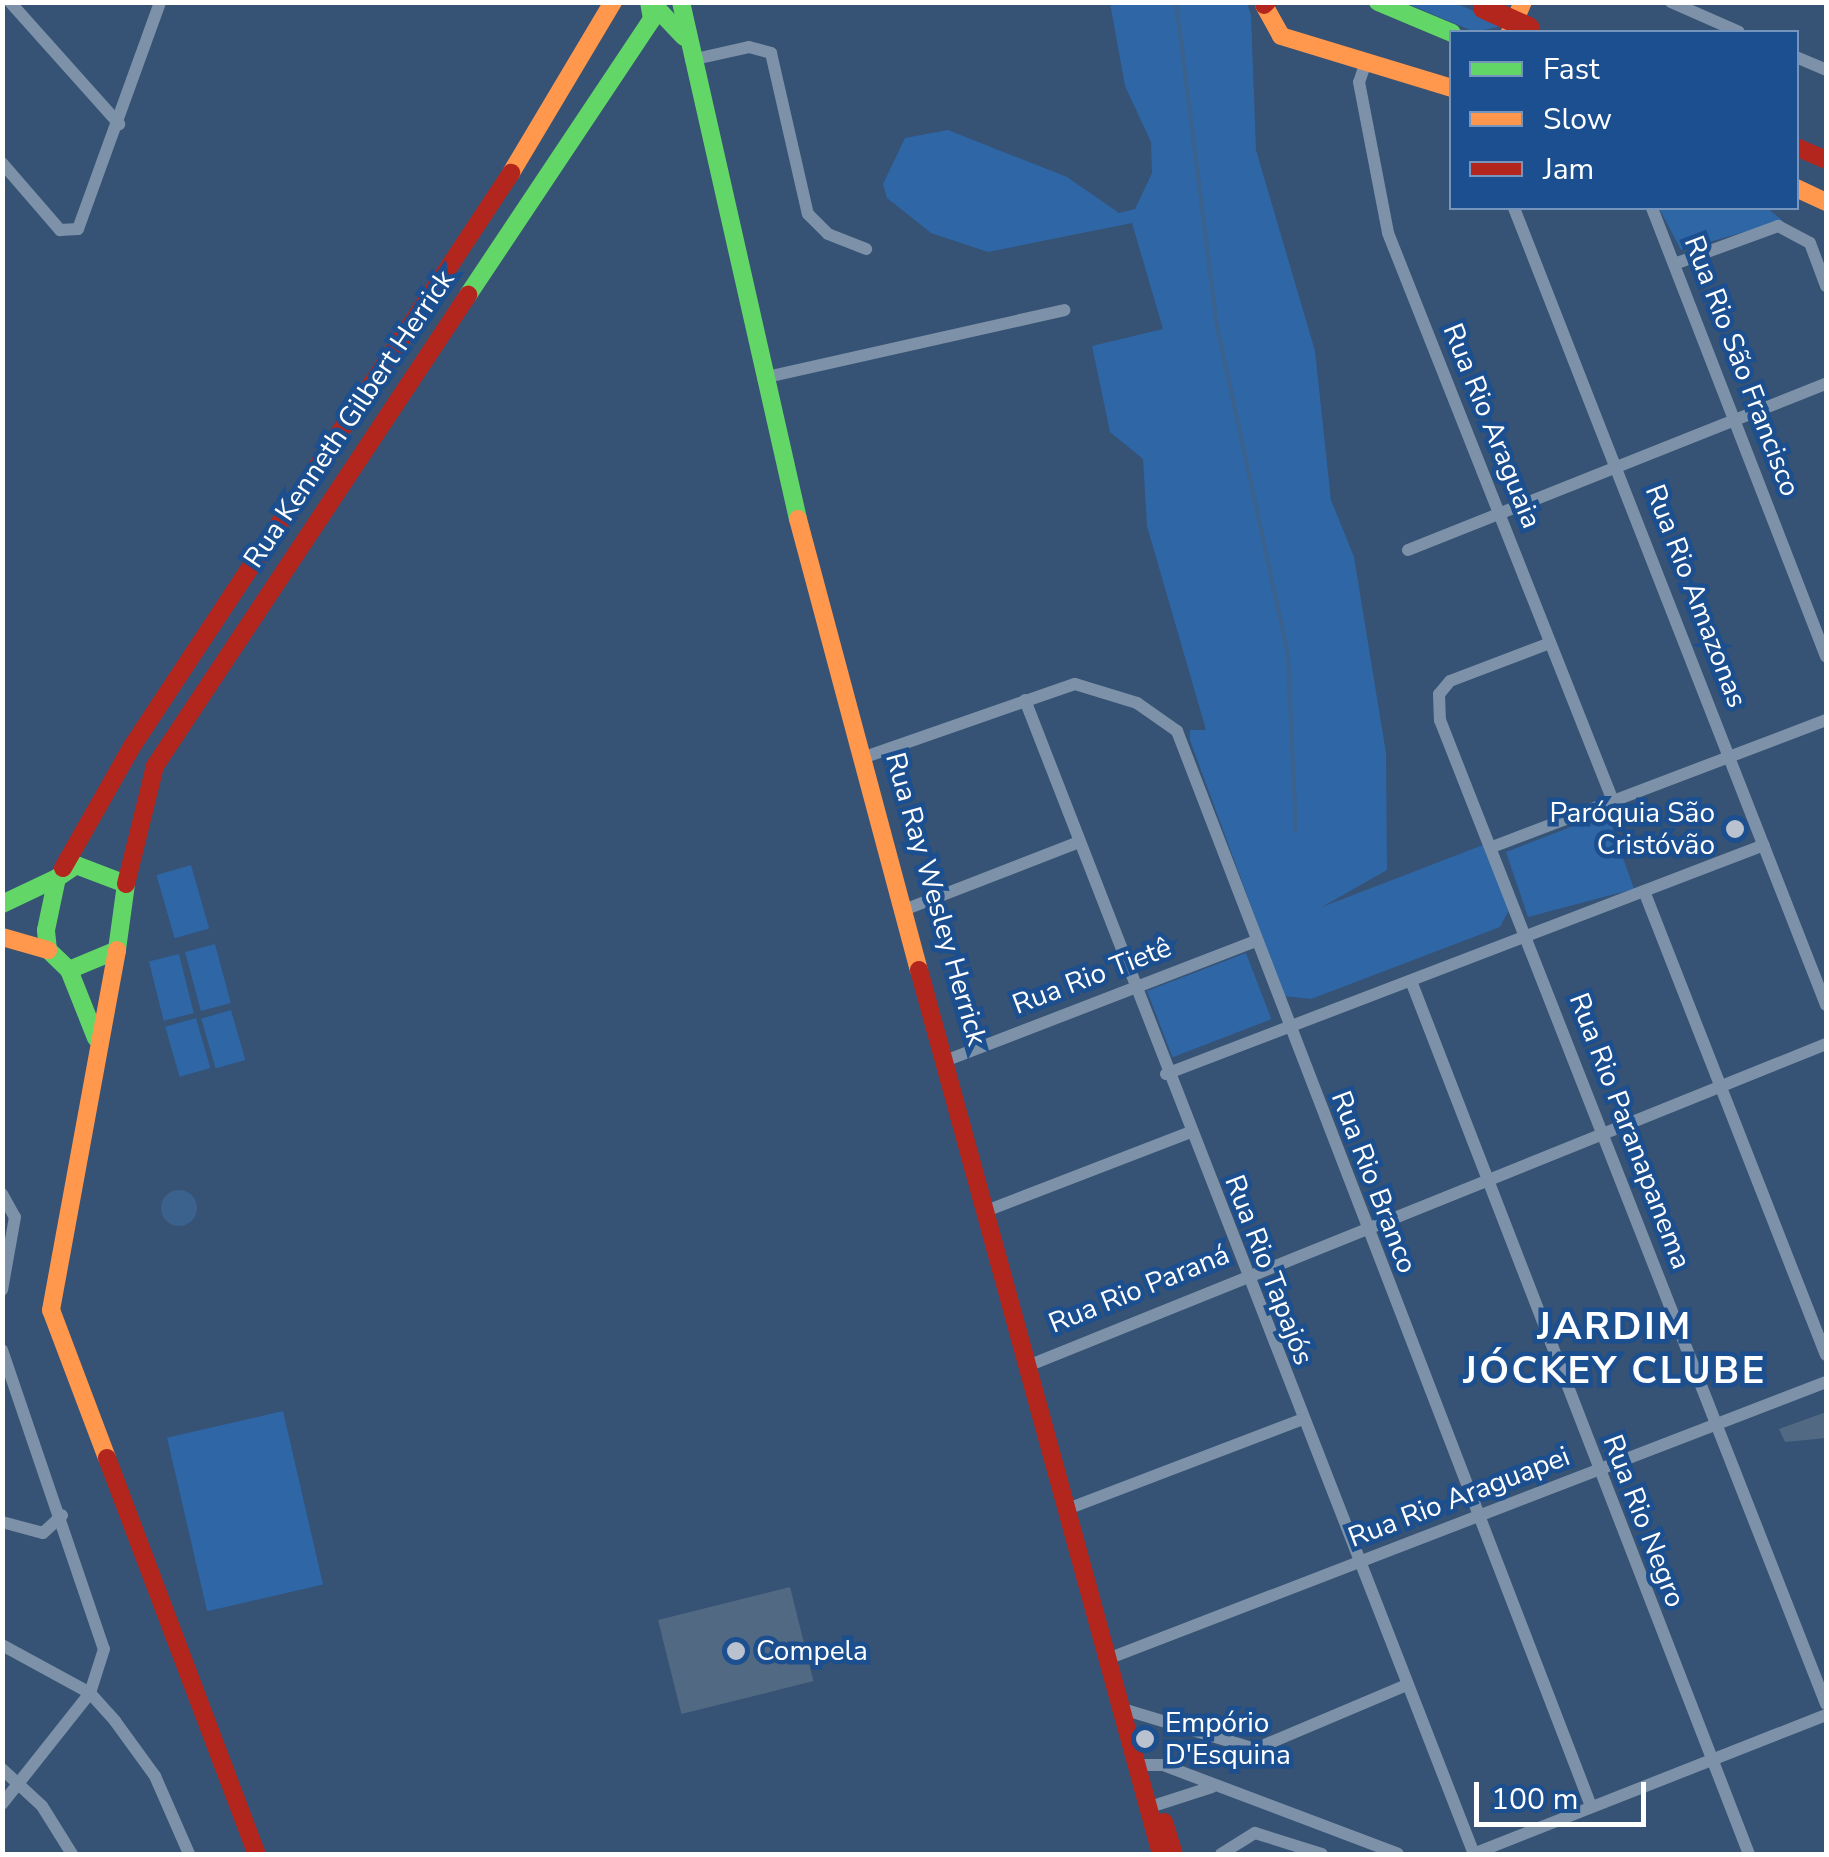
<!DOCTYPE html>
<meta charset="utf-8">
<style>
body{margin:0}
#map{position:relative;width:1829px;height:1857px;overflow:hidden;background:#365274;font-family:"Nunito Sans",sans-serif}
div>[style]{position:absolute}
.green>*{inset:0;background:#2f66a5;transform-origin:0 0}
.water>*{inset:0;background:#3b618d}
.round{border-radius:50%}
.stream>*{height:4px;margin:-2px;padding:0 2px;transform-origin:2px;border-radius:2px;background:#3b618d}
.building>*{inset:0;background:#526984;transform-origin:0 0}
.street>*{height:12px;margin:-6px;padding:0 6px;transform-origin:6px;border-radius:6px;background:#7d92a8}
.fast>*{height:18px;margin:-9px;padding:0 9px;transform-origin:9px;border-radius:9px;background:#63d668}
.slow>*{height:18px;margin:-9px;padding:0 9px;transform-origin:9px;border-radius:9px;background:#ff974d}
.jam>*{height:18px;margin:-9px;padding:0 9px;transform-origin:9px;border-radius:9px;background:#b3261e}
.jam-bridge>*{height:22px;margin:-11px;padding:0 11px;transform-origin:11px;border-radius:11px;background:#b3261e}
.dots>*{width:28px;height:28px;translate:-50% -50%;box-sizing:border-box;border:5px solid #1b4f8f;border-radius:50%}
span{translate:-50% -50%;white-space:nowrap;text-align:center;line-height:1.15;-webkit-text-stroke:9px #1b4f8f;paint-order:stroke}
.street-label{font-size:28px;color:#fff}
.poi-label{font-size:28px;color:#fff}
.right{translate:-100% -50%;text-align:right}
.left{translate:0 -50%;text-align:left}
.district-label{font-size:38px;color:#fff;font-weight:700;letter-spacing:2.5px}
.frame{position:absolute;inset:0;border:5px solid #fff;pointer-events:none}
.legend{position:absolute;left:1449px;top:30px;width:350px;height:180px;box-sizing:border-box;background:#1b4f8f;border:2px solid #7695bc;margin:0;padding:12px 18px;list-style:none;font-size:30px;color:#fff}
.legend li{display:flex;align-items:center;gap:20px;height:50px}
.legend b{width:50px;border:2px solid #7695bc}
.scale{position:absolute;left:1474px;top:1782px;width:172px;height:45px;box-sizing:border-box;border:5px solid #fff;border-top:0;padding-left:12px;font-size:30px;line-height:35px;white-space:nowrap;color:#fff;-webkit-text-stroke:8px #1b4f8f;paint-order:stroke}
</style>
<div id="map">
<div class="green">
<div style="clip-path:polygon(1110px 3px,1247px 3px,1251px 15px,1256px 150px,1315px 351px,1331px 500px,1354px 557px,1386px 753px,1387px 870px,1322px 907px,1483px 845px,1509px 910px,1500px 927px,1311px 999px,1284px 996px,1190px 740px,1190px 730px,1206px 730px,1147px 526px,1143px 459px,1110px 432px,1092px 346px,1163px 329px,1132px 223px,988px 252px,931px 233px,887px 198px,883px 184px,905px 138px,948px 130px,1067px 177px,1119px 213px,1135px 209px,1152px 173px,1151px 142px,1125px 86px)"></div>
<div style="clip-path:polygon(1406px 3px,1455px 3px,1506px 25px,1475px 32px)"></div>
<div style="clip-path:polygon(1659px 208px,1767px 208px,1783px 221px,1681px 250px)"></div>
<div style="clip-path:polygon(1607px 813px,1634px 889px,1528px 917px,1506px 852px)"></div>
<div style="left:191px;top:865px;width:66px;height:36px;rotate:74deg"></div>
<div style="left:215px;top:944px;width:61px;height:31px;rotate:75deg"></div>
<div style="left:1246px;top:953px;width:71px;height:106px;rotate:69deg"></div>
<div style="left:179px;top:954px;width:61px;height:31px;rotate:76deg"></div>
<div style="left:231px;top:1010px;width:52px;height:31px;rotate:74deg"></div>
<div style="left:196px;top:1018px;width:52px;height:32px;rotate:74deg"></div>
<div style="left:283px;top:1411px;width:178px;height:119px;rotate:77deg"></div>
</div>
<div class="water">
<div class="round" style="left:161px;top:1190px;width:36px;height:36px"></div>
</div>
<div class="stream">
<div style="left:1176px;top:2px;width:327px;rotate:82.8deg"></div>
<div style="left:1217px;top:326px;width:337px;rotate:77.8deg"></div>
<div style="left:1288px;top:655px;width:175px;rotate:87.4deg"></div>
</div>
<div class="building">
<div style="clip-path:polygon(1826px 1412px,1826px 1438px,1785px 1442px,1779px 1429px)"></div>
<div style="left:790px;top:1587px;width:97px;height:136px;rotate:76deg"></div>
</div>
<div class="street">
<div style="left:10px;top:2px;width:164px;rotate:48.2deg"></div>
<div style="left:1671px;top:2px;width:74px;rotate:23.8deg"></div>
<div style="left:1796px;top:57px;width:33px;rotate:23deg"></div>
<div style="left:691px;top:60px;width:59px;rotate:-12.6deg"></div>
<div style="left:749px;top:47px;width:23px;rotate:15deg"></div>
<div style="left:771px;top:53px;width:165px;rotate:77.1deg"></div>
<div style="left:808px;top:214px;width:28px;rotate:45deg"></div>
<div style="left:828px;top:234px;width:41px;rotate:21.5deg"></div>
<div style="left:1366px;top:62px;width:21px;rotate:109deg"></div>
<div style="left:1359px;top:82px;width:154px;rotate:79.1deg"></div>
<div style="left:1388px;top:233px;width:611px;rotate:68.39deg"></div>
<div style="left:2px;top:163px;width:89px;rotate:49.1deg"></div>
<div style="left:60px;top:230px;width:18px;rotate:-3deg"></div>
<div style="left:78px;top:229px;width:241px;rotate:-70.1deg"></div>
<div style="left:1514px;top:208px;width:856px;rotate:68.62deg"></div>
<div style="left:1652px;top:208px;width:481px;rotate:68.8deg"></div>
<div style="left:1677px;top:263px;width:108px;rotate:-20.1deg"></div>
<div style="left:1778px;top:226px;width:36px;rotate:28deg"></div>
<div style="left:1810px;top:243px;width:46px;rotate:69.6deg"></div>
<div style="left:763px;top:378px;width:309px;rotate:-12.7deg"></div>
<div style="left:1408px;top:550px;width:450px;rotate:-21.7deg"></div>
<div style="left:1550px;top:643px;width:107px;rotate:159.2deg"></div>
<div style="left:1450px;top:681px;width:17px;rotate:130deg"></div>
<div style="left:1439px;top:694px;width:26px;rotate:88deg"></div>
<div style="left:1440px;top:720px;width:1057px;rotate:68.58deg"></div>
<div style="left:1025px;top:700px;width:1238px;rotate:68.74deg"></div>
<div style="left:865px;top:757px;width:222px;rotate:-19.2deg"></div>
<div style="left:1075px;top:684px;width:65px;rotate:17deg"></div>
<div style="left:1137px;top:703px;width:49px;rotate:35deg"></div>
<div style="left:1177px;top:731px;width:1152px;rotate:68.94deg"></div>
<div style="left:1492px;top:847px;width:357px;rotate:-20.8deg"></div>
<div style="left:1644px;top:891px;width:498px;rotate:68.6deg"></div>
<div style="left:909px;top:908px;width:180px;rotate:-21.2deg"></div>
<div style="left:1411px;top:981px;width:936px;rotate:68.84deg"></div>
<div style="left:950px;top:1059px;width:326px;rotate:-21.1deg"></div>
<div style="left:1166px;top:1074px;width:640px;rotate:-20.95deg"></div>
<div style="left:2px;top:1194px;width:26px;rotate:61deg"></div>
<div style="left:15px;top:1217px;width:74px;rotate:100.1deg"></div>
<div style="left:986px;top:1211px;width:217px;rotate:-21.1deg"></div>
<div style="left:2px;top:1350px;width:316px;rotate:71.2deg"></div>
<div style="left:104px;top:1649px;width:46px;rotate:107.7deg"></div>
<div style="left:90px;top:1693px;width:142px;rotate:128.4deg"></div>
<div style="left:1030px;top:1365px;width:858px;rotate:-21.96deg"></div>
<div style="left:1070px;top:1508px;width:246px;rotate:-20.9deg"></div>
<div style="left:2px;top:1522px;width:42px;rotate:15deg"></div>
<div style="left:43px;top:1533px;width:26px;rotate:-43deg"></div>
<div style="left:2px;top:1645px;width:100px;rotate:28.6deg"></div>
<div style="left:90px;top:1693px;width:38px;rotate:48deg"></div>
<div style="left:115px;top:1721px;width:68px;rotate:54deg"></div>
<div style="left:155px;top:1776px;width:85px;rotate:66.4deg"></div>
<div style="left:1110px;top:1658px;width:767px;rotate:-21.08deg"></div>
<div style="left:1126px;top:1710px;width:135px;rotate:16.8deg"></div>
<div style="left:1255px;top:1749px;width:162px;rotate:-22.9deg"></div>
<div style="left:1139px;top:1765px;width:24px"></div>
<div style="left:1163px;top:1765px;width:251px;rotate:20.7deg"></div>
<div style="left:2px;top:1769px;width:54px;rotate:42.8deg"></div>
<div style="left:42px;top:1806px;width:57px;rotate:58deg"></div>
<div style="left:1153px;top:1806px;width:62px;rotate:-17.9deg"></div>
<div style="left:1221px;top:1854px;width:40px;rotate:-32deg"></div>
<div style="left:1255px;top:1833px;width:70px;rotate:17.4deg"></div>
<div style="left:1473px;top:1854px;width:379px;rotate:-21.5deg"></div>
</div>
<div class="fast">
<div style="left:651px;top:2px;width:48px;rotate:46.7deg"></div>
<div style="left:681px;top:2px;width:530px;rotate:77.25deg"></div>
<div style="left:1378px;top:2px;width:80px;rotate:22.7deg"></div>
<div style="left:468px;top:295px;width:332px;rotate:-56.3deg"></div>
<div style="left:652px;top:19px;width:17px;rotate:-100deg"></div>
<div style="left:76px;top:865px;width:53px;rotate:20.8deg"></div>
<div style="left:126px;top:884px;width:67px;rotate:97.8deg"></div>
<div style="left:117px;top:950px;width:52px;rotate:157.4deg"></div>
<div style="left:69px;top:970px;width:29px;rotate:-136deg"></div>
<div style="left:48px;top:950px;width:20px;rotate:-96deg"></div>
<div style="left:46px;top:930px;width:53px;rotate:-78.1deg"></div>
<div style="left:57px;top:878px;width:23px;rotate:-34deg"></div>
<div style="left:2px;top:904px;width:61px;rotate:-25.3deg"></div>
<div style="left:69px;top:970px;width:73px;rotate:68.3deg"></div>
</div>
<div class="slow">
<div style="left:1264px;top:5px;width:35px;rotate:61deg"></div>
<div style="left:1281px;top:36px;width:179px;rotate:16.9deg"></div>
<div style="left:1510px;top:32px;width:33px;rotate:-67deg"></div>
<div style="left:511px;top:173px;width:199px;rotate:-59.2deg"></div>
<div style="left:1796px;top:188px;width:33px;rotate:25deg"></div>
<div style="left:798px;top:519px;width:467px;rotate:75deg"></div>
<div style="left:2px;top:937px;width:48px;rotate:15.8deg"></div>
<div style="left:107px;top:1458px;width:158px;rotate:-110.7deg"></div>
<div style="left:51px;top:1310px;width:366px;rotate:-79.6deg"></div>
</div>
<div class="jam">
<div style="left:1264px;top:5px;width:4px;rotate:-45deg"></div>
<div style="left:1796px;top:147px;width:33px;rotate:23deg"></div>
<div style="left:63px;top:868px;width:142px;rotate:-60.4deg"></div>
<div style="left:133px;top:745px;width:686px;rotate:-56.54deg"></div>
<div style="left:126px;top:884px;width:122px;rotate:-76.2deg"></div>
<div style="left:155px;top:766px;width:566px;rotate:-56.39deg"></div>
<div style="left:919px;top:970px;width:917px;rotate:74.69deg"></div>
<div style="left:107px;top:1458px;width:423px;rotate:69.3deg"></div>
<div style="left:1164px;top:1822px;width:34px;rotate:73deg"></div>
</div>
<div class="jam-bridge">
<div style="left:1484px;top:8px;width:49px;rotate:24deg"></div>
</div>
<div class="dots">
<div style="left:1735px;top:829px;background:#b9c2ce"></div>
<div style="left:736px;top:1651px;background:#b9c2ce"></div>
<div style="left:1145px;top:1739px;background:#b9c2ce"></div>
</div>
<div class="street-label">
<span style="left:1742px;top:366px;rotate:69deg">Rua Rio São Francisco</span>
<span style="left:349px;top:419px;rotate:-56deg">Rua Kenneth Gilbert Herrick</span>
<span style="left:1492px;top:426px;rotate:68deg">Rua Rio Araguaia</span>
<span style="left:1696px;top:596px;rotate:69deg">Rua Rio Amazonas</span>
<span style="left:936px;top:899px;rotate:74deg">Rua Ray Wesley Herrick</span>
<span style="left:1092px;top:976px;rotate:-21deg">Rua Rio Tietê</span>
<span style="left:1630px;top:1131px;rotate:69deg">Rua Rio Paranapanema</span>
<span style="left:1374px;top:1182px;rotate:69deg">Rua Rio Branco</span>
<span style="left:1269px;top:1270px;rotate:69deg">Rua Rio Tapajós</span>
<span style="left:1139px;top:1289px;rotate:-22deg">Rua Rio Paraná</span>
<span style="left:1459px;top:1497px;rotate:-21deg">Rua Rio Araguapei</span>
<span style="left:1644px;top:1521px;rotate:69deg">Rua Rio Negro</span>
</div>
<div class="poi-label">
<span class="right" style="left:1715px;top:829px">Paróquia São<br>Cristóvão</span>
<span class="left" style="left:756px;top:1651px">Compela</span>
<span class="left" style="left:1165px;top:1739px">Empório<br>D'Esquina</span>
</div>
<div class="district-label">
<span style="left:1615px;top:1349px">JARDIM<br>JÓCKEY CLUBE</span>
</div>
<div class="frame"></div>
<ul class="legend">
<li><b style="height:12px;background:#63d668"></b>Fast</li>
<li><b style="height:12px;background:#ff974d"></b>Slow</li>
<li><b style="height:12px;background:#b3261e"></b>Jam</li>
</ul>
<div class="scale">100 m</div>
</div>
